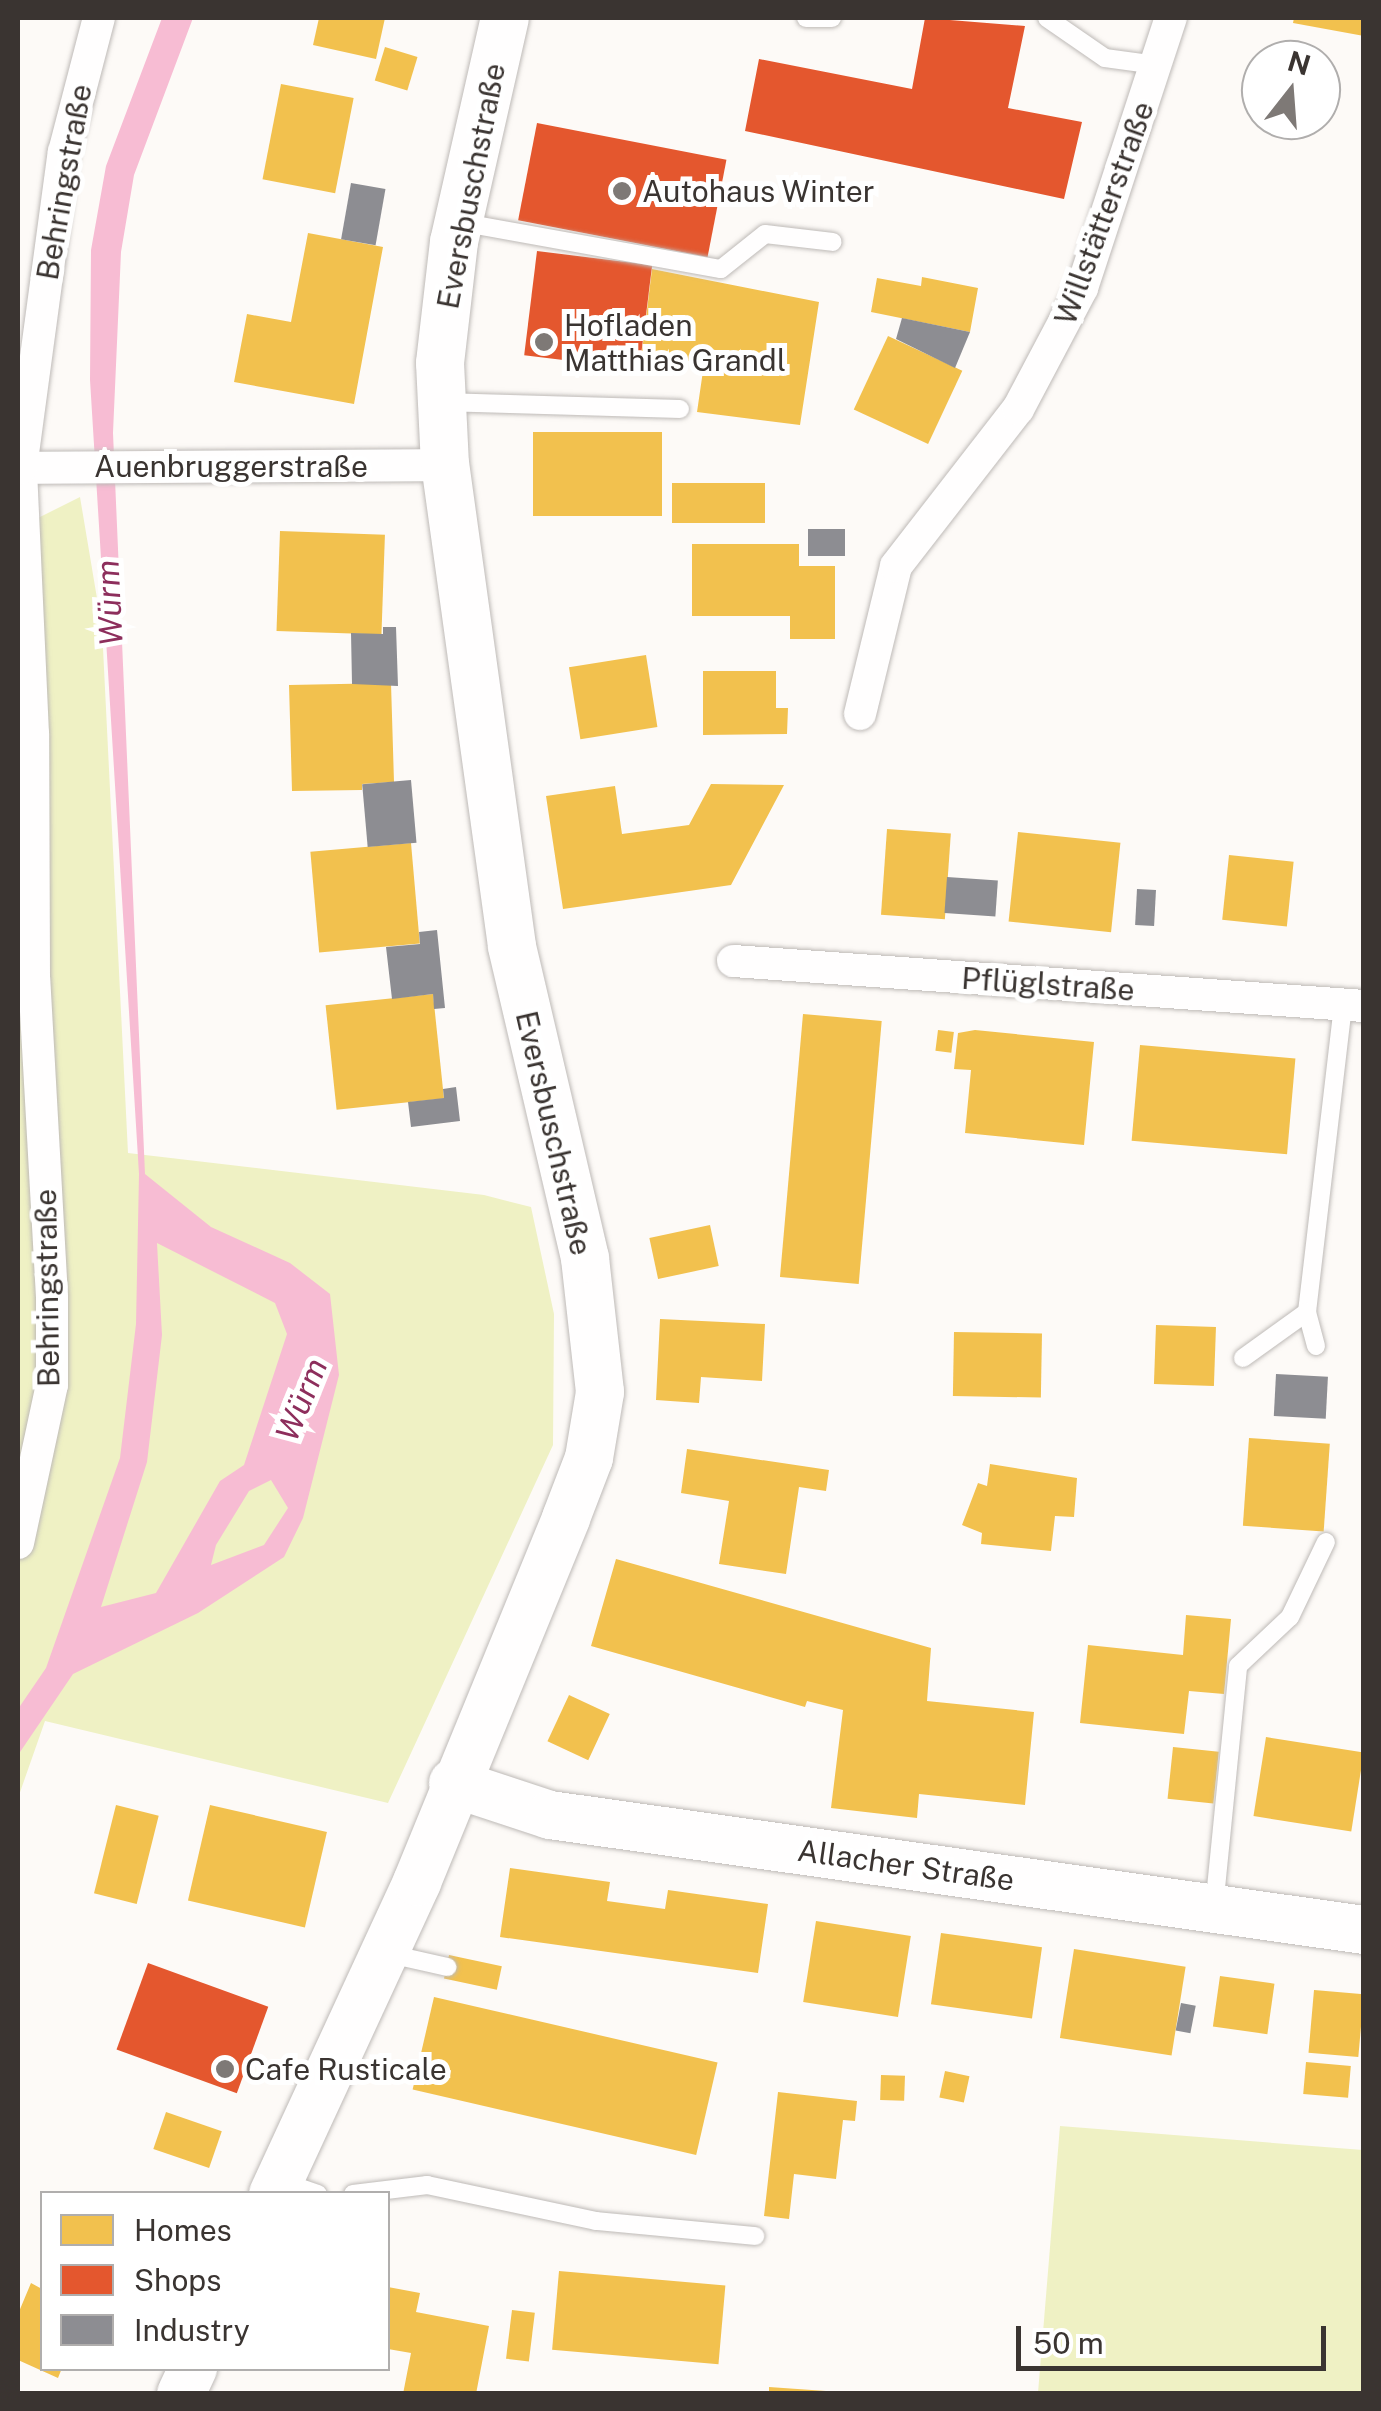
<!DOCTYPE html>
<meta charset="utf-8">
<style>
body{margin:0}
#map{position:relative;width:1381px;height:2411px;overflow:hidden;background:#fdfaf7;font-family:"Public Sans",sans-serif}
div>[style]{position:absolute}
.green>*{inset:0;background:#eff1c4}
.water>*{inset:0;background:#f7bcd3}
.homes>*{inset:0;background:#f2c14e;transform-origin:0 0}
.shops>*{inset:0;background:#e4572e;transform-origin:0 0}
.industry>*{inset:0;background:#8d8d92;transform-origin:0 0}
.roads{filter:drop-shadow(0 0 2px #bebab7) drop-shadow(0 0 2px #bebab7)}
.lane>*{height:18px;margin:-9px;padding:0 9px;transform-origin:9px;border-radius:9px;background:#fffefe}
.street>*{height:32px;margin:-16px;padding:0 16px;transform-origin:16px;border-radius:16px;background:#fffefe}
.secondary>*{height:48px;margin:-24px;padding:0 24px;transform-origin:24px;border-radius:24px;background:#fffefe}
.dots>*{width:28px;height:28px;translate:-50% -50%;box-sizing:border-box;border:5px solid #fff;border-radius:50%}
span{translate:-50% -50%;white-space:nowrap;text-align:center;line-height:1.15;-webkit-text-stroke:10px #fff;paint-order:stroke}
.street-label{font-size:30px;color:#3a3431}
.poi-label{font-size:30px;color:#3a3431}
.left{translate:0 -50%;text-align:left}
.water-label{font-size:32px;color:#8d2e5c;font-style:italic}
.frame{position:absolute;inset:0;border:20px solid #3a3431;pointer-events:none}
.legend{position:absolute;left:40px;top:2191px;width:350px;height:180px;box-sizing:border-box;background:#fff;border:2px solid #b0aead;margin:0;padding:12px 18px;list-style:none;font-size:30px;color:#3a3431}
.legend li{display:flex;align-items:center;gap:20px;height:50px}
.legend b{width:50px;border:2px solid #b0aead}
.north{position:absolute;left:1241px;top:40px;width:100px;height:100px;box-sizing:border-box;background:#fff;border:2px solid #b0aead;border-radius:50%;rotate:17deg;font-size:28px;font-weight:700;line-height:40px;text-align:center;color:#3a3431}
.north::after{content:'';display:block;margin:auto;width:35px;height:45px;background:#7e7976;clip-path:polygon(50% 0,100% 100%,50% 72%,0 100%)}
.scale{position:absolute;left:1016px;top:2326px;width:310px;height:45px;box-sizing:border-box;border:5px solid #3a3431;border-top:0;padding-left:12px;font-size:30px;line-height:35px;white-space:nowrap;color:#3a3431;-webkit-text-stroke:8px #fff;paint-order:stroke}
</style>
<div id="map">
<div class="green">
<div style="clip-path:polygon(80px 497px,102px 628px,128px 1153px,484px 1195px,531px 1207px,554px 1314px,553px 1445px,388px 1803px,45px 1721px,18px 1798px,18px 528px)"></div>
<div style="clip-path:polygon(1060px 2126px,1363px 2150px,1363px 2393px,1038px 2393px)"></div>
</div>
<div class="water">
<div style="clip-path:polygon(evenodd,162px 18px,193px 18px,134px 175px,121px 252px,113px 433px,145px 1174px,211px 1227px,290px 1263px,330px 1294px,339px 1375px,303px 1518px,284px 1557px,198px 1613px,73px 1674px,18px 1755px,18px 1709px,46px 1668px,120px 1458px,136px 1324px,139px 1174px,90px 380px,91px 250px,106px 166px,162px 18px,157px 1243px,275px 1303px,287px 1334px,244px 1465px,220px 1481px,156px 1593px,101px 1607px,147px 1462px,162px 1335px,157px 1243px,162px 18px,271px 1480px,288px 1508px,264px 1545px,211px 1565px,216px 1545px,249px 1491px,271px 1480px)"></div>
</div>
<div class="homes">
<div style="clip-path:polygon(319px 18px,385px 18px,376px 59px,313px 45px)"></div>
<div style="clip-path:polygon(1294px 18px,1364px 18px,1364px 36px,1293px 23px)"></div>
<div style="left:385px;top:47px;width:34px;height:35px;rotate:17deg"></div>
<div style="left:281px;top:84px;width:74px;height:97px;rotate:11deg"></div>
<div style="clip-path:polygon(308px 233px,383px 247px,354px 404px,234px 382px,247px 314px,291px 322px)"></div>
<div style="clip-path:polygon(652px 269px,819px 302px,800px 425px,697px 412px,704px 364px,642px 351px)"></div>
<div style="clip-path:polygon(922px 277px,978px 288px,970px 332px,871px 312px,877px 278px,921px 286px)"></div>
<div style="left:888px;top:336px;width:82px;height:81px;rotate:25deg"></div>
<div style="left:533px;top:432px;width:129px;height:84px"></div>
<div style="left:672px;top:483px;width:93px;height:40px"></div>
<div style="left:280px;top:531px;width:105px;height:100px;rotate:2deg"></div>
<div style="clip-path:polygon(692px 544px,799px 544px,799px 566px,835px 566px,835px 639px,790px 639px,790px 616px,692px 616px)"></div>
<div style="left:646px;top:655px;width:73px;height:78px;rotate:81deg"></div>
<div style="clip-path:polygon(703px 671px,776px 671px,776px 708px,788px 708px,787px 734px,703px 735px)"></div>
<div style="clip-path:polygon(391px 683px,394px 782px,362px 784px,362px 790px,292px 791px,289px 685px)"></div>
<div style="clip-path:polygon(711px 784px,784px 785px,731px 885px,563px 909px,546px 796px,615px 786px,622px 834px,689px 825px)"></div>
<div style="left:887px;top:829px;width:64px;height:86px;rotate:4deg"></div>
<div style="left:1018px;top:832px;width:103px;height:90px;rotate:6deg"></div>
<div style="left:411px;top:843px;width:101px;height:101px;rotate:85deg"></div>
<div style="left:1229px;top:855px;width:65px;height:65px;rotate:6deg"></div>
<div style="left:433px;top:994px;width:105px;height:108px;rotate:84deg"></div>
<div style="left:803px;top:1014px;width:79px;height:264px;rotate:5deg"></div>
<div style="left:938px;top:1030px;width:16px;height:21px;rotate:7deg"></div>
<div style="clip-path:polygon(975px 1030px,1094px 1042px,1084px 1145px,965px 1133px,971px 1070px,954px 1069px,958px 1033px)"></div>
<div style="left:1140px;top:1045px;width:156px;height:96px;rotate:5deg"></div>
<div style="left:710px;top:1225px;width:42px;height:62px;rotate:78deg"></div>
<div style="clip-path:polygon(660px 1319px,765px 1324px,762px 1381px,701px 1377px,699px 1403px,656px 1400px)"></div>
<div style="left:1156px;top:1325px;width:60px;height:59px;rotate:2deg"></div>
<div style="left:954px;top:1332px;width:88px;height:64px;rotate:1deg"></div>
<div style="left:1249px;top:1438px;width:81px;height:88px;rotate:4deg"></div>
<div style="clip-path:polygon(687px 1449px,829px 1470px,826px 1491px,799px 1487px,786px 1574px,719px 1564px,729px 1501px,681px 1493px)"></div>
<div style="clip-path:polygon(990px 1464px,1077px 1478px,1074px 1517px,1055px 1516px,1051px 1551px,981px 1544px,982px 1533px,962px 1525px,978px 1483px,987px 1486px)"></div>
<div style="clip-path:polygon(616px 1559px,931px 1648px,927px 1701px,1034px 1712px,1025px 1805px,919px 1794px,917px 1818px,831px 1808px,843px 1710px,807px 1701px,805px 1707px,591px 1646px)"></div>
<div style="clip-path:polygon(1186px 1615px,1231px 1619px,1224px 1694px,1189px 1691px,1184px 1734px,1080px 1723px,1088px 1645px,1183px 1655px)"></div>
<div style="left:569px;top:1695px;width:45px;height:51px;rotate:25deg"></div>
<div style="left:1266px;top:1737px;width:99px;height:80px;rotate:9deg"></div>
<div style="left:1173px;top:1747px;width:46px;height:52px;rotate:6deg"></div>
<div style="left:116px;top:1805px;width:44px;height:91px;rotate:14deg"></div>
<div style="left:210px;top:1805px;width:120px;height:98px;rotate:13deg"></div>
<div style="clip-path:polygon(510px 1868px,610px 1882px,607px 1901px,665px 1909px,668px 1890px,768px 1904px,758px 1973px,500px 1937px)"></div>
<div style="left:816px;top:1921px;width:96px;height:82px;rotate:9deg"></div>
<div style="left:941px;top:1933px;width:102px;height:72px;rotate:8deg"></div>
<div style="left:1074px;top:1949px;width:113px;height:90px;rotate:9deg"></div>
<div style="left:449px;top:1955px;width:54px;height:24px;rotate:12deg"></div>
<div style="left:1220px;top:1976px;width:55px;height:51px;rotate:8deg"></div>
<div style="left:1314px;top:1990px;width:50px;height:63px;rotate:5deg"></div>
<div style="left:434px;top:1997px;width:291px;height:95px;rotate:13deg"></div>
<div style="left:1306px;top:2062px;width:45px;height:32px;rotate:5deg"></div>
<div style="left:945px;top:2071px;width:25px;height:27px;rotate:12deg"></div>
<div style="left:881px;top:2075px;width:24px;height:25px;rotate:2deg"></div>
<div style="clip-path:polygon(778px 2092px,857px 2101px,855px 2121px,843px 2120px,836px 2179px,794px 2174px,789px 2219px,764px 2216px)"></div>
<div style="left:166px;top:2112px;width:59px;height:39px;rotate:19deg"></div>
<div style="left:559px;top:2271px;width:167px;height:79px;rotate:5deg"></div>
<div style="clip-path:polygon(31px 2283px,42px 2289px,42px 2368px,62px 2368px,58px 2378px,18px 2360px,18px 2314px)"></div>
<div style="clip-path:polygon(388px 2287px,420px 2293px,416px 2312px,489px 2326px,476px 2394px,403px 2394px,411px 2353px,388px 2349px)"></div>
<div style="left:512px;top:2310px;width:23px;height:49px;rotate:7deg"></div>
<div style="clip-path:polygon(769px 2387px,826px 2391px,825px 2394px,769px 2394px)"></div>
</div>
<div class="shops">
<div style="clip-path:polygon(925px 18px,1025px 26px,1008px 108px,1082px 122px,1064px 199px,745px 131px,759px 59px,912px 89px)"></div>
<div style="left:537px;top:123px;width:193px;height:99px;rotate:11deg"></div>
<div style="left:537px;top:251px;width:116px;height:105px;rotate:7deg"></div>
<div style="left:148px;top:1963px;width:128px;height:92px;rotate:20deg"></div>
</div>
<div class="industry">
<div style="left:351px;top:183px;width:35px;height:57px;rotate:10deg"></div>
<div style="clip-path:polygon(902px 318px,970px 332px,955px 368px,896px 339px)"></div>
<div style="left:808px;top:529px;width:37px;height:27px"></div>
<div style="clip-path:polygon(383px 627px,396px 627px,398px 686px,352px 684px,351px 633px,383px 634px)"></div>
<div style="left:411px;top:780px;width:63px;height:49px;rotate:85deg"></div>
<div style="left:947px;top:877px;width:51px;height:36px;rotate:4deg"></div>
<div style="left:1137px;top:889px;width:19px;height:36px;rotate:3deg"></div>
<div style="clip-path:polygon(437px 930px,445px 1008px,434px 1009px,433px 994px,392px 999px,386px 947px,420px 944px,419px 932px)"></div>
<div style="clip-path:polygon(456px 1087px,460px 1121px,411px 1127px,408px 1102px,444px 1098px,443px 1089px)"></div>
<div style="left:1276px;top:1374px;width:52px;height:42px;rotate:3deg"></div>
<div style="left:1181px;top:2003px;width:15px;height:28px;rotate:11deg"></div>
</div>
<div class="roads">
<div class="lane">
<div style="left:806px;top:18px;width:26px"></div>
<div style="left:1047px;top:18px;width:70px;rotate:34.6deg"></div>
<div style="left:1105px;top:58px;width:52px;rotate:7.7deg"></div>
<div style="left:459px;top:222px;width:266px;rotate:10.2deg"></div>
<div style="left:721px;top:269px;width:56px;rotate:-38.5deg"></div>
<div style="left:765px;top:234px;width:68px;rotate:6.7deg"></div>
<div style="left:442px;top:402px;width:238px;rotate:1.7deg"></div>
<div style="left:1316px;top:1346px;width:35px;rotate:-105deg"></div>
<div style="left:1307px;top:1312px;width:309px;rotate:-83.3deg"></div>
<div style="left:1243px;top:1358px;width:79px;rotate:-35.7deg"></div>
<div style="left:1214px;top:1908px;width:243px;rotate:-84.3deg"></div>
<div style="left:1238px;top:1666px;width:71px;rotate:-43.3deg"></div>
<div style="left:1290px;top:1617px;width:83px;rotate:-64.4deg"></div>
<div style="left:385px;top:1953px;width:64px;rotate:12.7deg"></div>
<div style="left:280px;top:2181px;width:40px;rotate:18.9deg"></div>
<div style="left:353px;top:2194px;width:75px;rotate:-6.9deg"></div>
<div style="left:427px;top:2185px;width:173px;rotate:12deg"></div>
<div style="left:596px;top:2221px;width:160px;rotate:5.4deg"></div>
</div>
<div class="street">
<div style="left:18px;top:468px;width:427px;rotate:-0.4deg"></div>
<div style="left:860px;top:714px;width:152px;rotate:-76.3deg"></div>
<div style="left:896px;top:566px;width:199px;rotate:-52.2deg"></div>
<div style="left:1018px;top:409px;width:137px;rotate:-62.1deg"></div>
<div style="left:1082px;top:288px;width:284px;rotate:-71.8deg"></div>
<div style="left:733px;top:961px;width:633px;rotate:4.08deg"></div>
<div style="left:18px;top:1543px;width:162px;rotate:-77.9deg"></div>
<div style="left:52px;top:1385px;width:88px;rotate:-90deg"></div>
<div style="left:52px;top:1297px;width:319px;rotate:-93.2deg"></div>
<div style="left:34px;top:979px;width:245px;rotate:-90.2deg"></div>
<div style="left:33px;top:734px;width:266px;rotate:-92.6deg"></div>
<div style="left:21px;top:468px;width:319px;rotate:-82.3deg"></div>
<div style="left:64px;top:152px;width:138px;rotate:-75.4deg"></div>
</div>
<div class="secondary">
<div style="left:453px;top:1783px;width:102px;rotate:18.3deg"></div>
<div style="left:550px;top:1815px;width:822px;rotate:8.04deg"></div>
<div style="left:273px;top:2194px;width:344px;rotate:-65.2deg"></div>
<div style="left:417px;top:1882px;width:393px;rotate:-67.7deg"></div>
<div style="left:566px;top:1518px;width:64px;rotate:-69deg"></div>
<div style="left:589px;top:1458px;width:67px;rotate:-80.5deg"></div>
<div style="left:600px;top:1392px;width:135px;rotate:-96.4deg"></div>
<div style="left:585px;top:1258px;width:320px;rotate:-103.2deg"></div>
<div style="left:512px;top:946px;width:486px;rotate:-97.9deg"></div>
<div style="left:445px;top:465px;width:102px;rotate:-92.8deg"></div>
<div style="left:440px;top:363px;width:122px;rotate:-83.4deg"></div>
<div style="left:454px;top:242px;width:230px;rotate:-77.2deg"></div>
<div style="left:181px;top:2394px;width:29px;rotate:-65deg"></div>
</div>
</div>
<div class="dots">
<div style="left:622px;top:191px;background:#7e7976"></div>
<div style="left:544px;top:342px;background:#7e7976"></div>
<div style="left:225px;top:2069px;background:#7e7976"></div>
</div>
<div class="street-label">
<span style="left:64px;top:182px;rotate:-80deg">Behringstraße</span>
<span style="left:471px;top:186px;rotate:-79deg">Eversbuschstraße</span>
<span style="left:1104px;top:213px;rotate:-70deg">Willstätterstraße</span>
<span style="left:231px;top:466px">Auenbruggerstraße</span>
<span style="left:1048px;top:984px;rotate:4deg">Pflüglstraße</span>
<span style="left:554px;top:1133px;rotate:77deg">Eversbuschstraße</span>
<span style="left:47px;top:1288px;rotate:-91deg">Behringstraße</span>
<span style="left:906px;top:1865px;rotate:8deg">Allacher Straße</span>
</div>
<div class="poi-label">
<span class="left" style="left:642px;top:191px">Autohaus Winter</span>
<span class="left" style="left:564px;top:342px">Hofladen<br>Matthias Grandl</span>
<span class="left" style="left:245px;top:2069px">Cafe Rusticale</span>
</div>
<div class="water-label">
<span style="left:110px;top:603px;rotate:-93deg">Würm</span>
<span style="left:302px;top:1400px;rotate:-68deg">Würm</span>
</div>
<div class="frame"></div>
<ul class="legend">
<li><b style="height:28px;background:#f2c14e"></b>Homes</li>
<li><b style="height:28px;background:#e4572e"></b>Shops</li>
<li><b style="height:28px;background:#8d8d92"></b>Industry</li>
</ul>
<div class="north">N</div>
<div class="scale">50 m</div>
</div>
